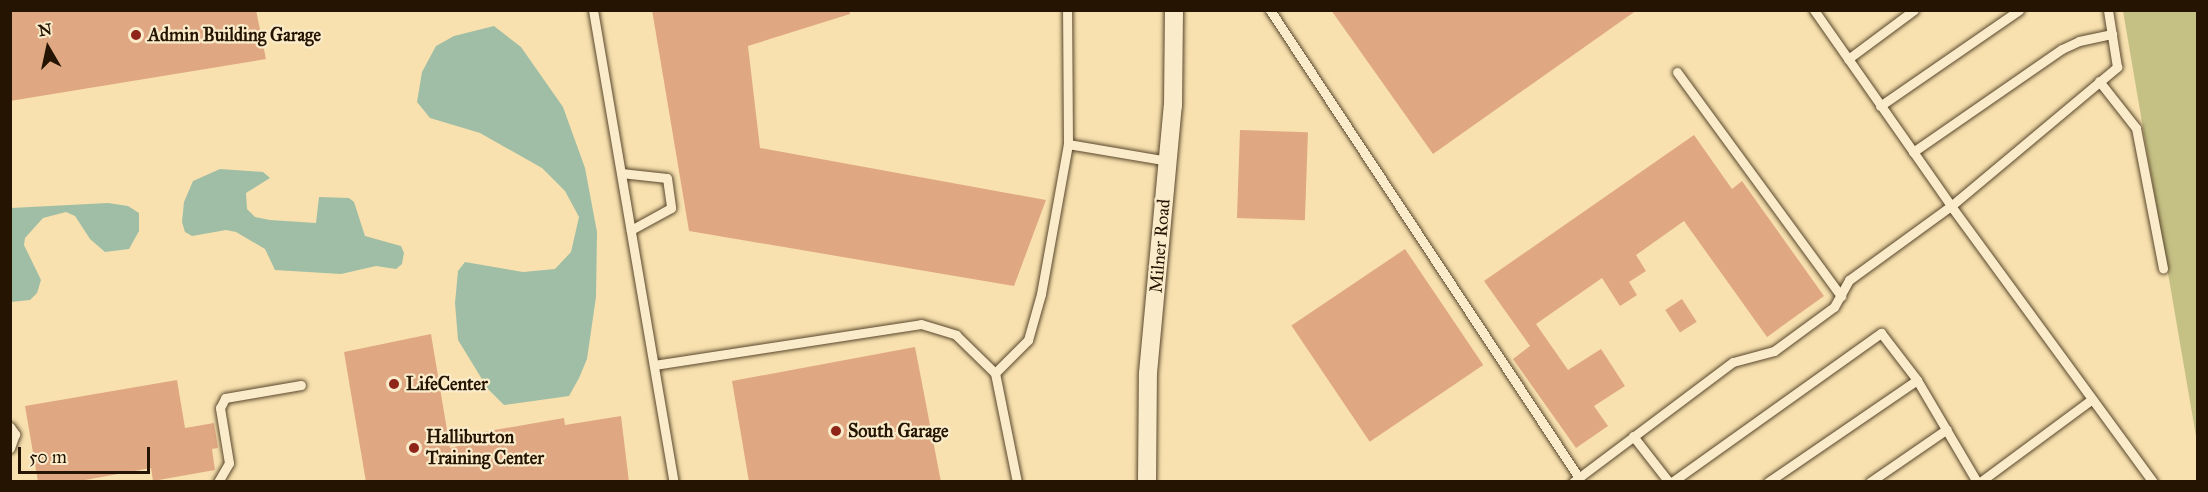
<!DOCTYPE html>
<style>
body{margin:0}
#map{position:relative;width:2208px;height:492px;overflow:hidden;background:#f8e1af;font-family:"IM FELL Great Primer",serif}
div>[style]{position:absolute}
.green>*{inset:0;background:#c5c185}
.water>*{inset:0;background:#9fbea5}
.building>*{inset:0;background:#e0a882;transform-origin:0 0}
.roads{filter:drop-shadow(0 0 2px #59472c) drop-shadow(0 0 2px #59472c)}
.service>*{height:9px;margin:-4.5px;padding:0 4.5px;transform-origin:4.5px;border-radius:4.5px;background:#faeccb}
.minor>*{height:18px;margin:-9px;padding:0 9px;transform-origin:9px;border-radius:9px;background:#faeccb}
.dots>*{width:16px;height:16px;translate:-50% -50%;box-sizing:border-box;border:3px solid #faeccb;border-radius:50%}
span{translate:-50% -50%;white-space:nowrap;text-align:center;line-height:1.15;-webkit-text-stroke:4.5px #faeccb;paint-order:stroke}
.poi-label{font-size:18px;color:#241401;font-weight:700}
.left{translate:0 -50%;text-align:left}
.street-label{font-size:18px;color:#241401}
.frame{position:absolute;inset:0;border:12px solid #241401;pointer-events:none}
.north{position:absolute;left:18px;top:18px;width:60px;height:60px;-webkit-text-stroke:4px #faeccb;paint-order:stroke;rotate:351deg;font-size:16px;font-weight:700;line-height:24px;text-align:center;color:#241401}
.north::after{content:'';display:block;margin:auto;width:21px;height:27px;background:#241401;clip-path:polygon(50% 0,100% 100%,50% 72%,0 100%)}
.scale{position:absolute;left:18px;top:447px;width:132px;height:27px;box-sizing:border-box;border:3px solid #241401;border-top:0;padding-left:8px;font-size:18px;line-height:21px;white-space:nowrap;color:#241401;-webkit-text-stroke:4px #faeccb;paint-order:stroke}
</style>
<div id="map">
<div class="green">
<div style="clip-path:polygon(2123px 11px,2197px 11px,2197px 442px,2136px 87px)"></div>
</div>
<div class="water">
<div style="clip-path:polygon(494px 26px,521px 47px,563px 107px,585px 168px,597px 232px,596px 297px,587px 359px,579px 378px,569px 396px,504px 405px,488px 389px,458px 340px,455px 303px,458px 271px,465px 262px,523px 272px,555px 269px,571px 252px,579px 217px,565px 191px,542px 168px,480px 133px,430px 118px,417px 102px,422px 72px,436px 46px,454px 36px)"></div>
<div style="clip-path:polygon(220px 169px,263px 172px,270px 178px,246px 193px,247px 209px,255px 217px,270px 220px,316px 223px,319px 197px,349px 198px,354px 202px,365px 236px,401px 246px,404px 253px,402px 264px,396px 269px,376px 266px,341px 274px,275px 270px,265px 249px,236px 232px,226px 230px,192px 236px,185px 232px,182px 222px,184px 202px,193px 181px)"></div>
<div style="clip-path:polygon(108px 203px,128px 206px,139px 213px,139px 231px,129px 249px,105px 252px,90px 239px,75px 216px,66px 212px,43px 218px,25px 238px,24px 245px,41px 280px,37px 293px,30px 300px,11px 302px,11px 208px)"></div>
</div>
<div class="building">
<div style="clip-path:polygon(10px 10px,256px 10px,266px 59px,10px 101px)"></div>
<div style="clip-path:polygon(652px 10px,849px 10px,850px 14px,748px 46px,760px 148px,1046px 200px,1014px 286px,689px 231px)"></div>
<div style="clip-path:polygon(1331px 10px,1637px 10px,1433px 154px)"></div>
<div style="left:1240px;top:130px;width:68px;height:88px;rotate:2deg"></div>
<div style="clip-path:polygon(1694px 135px,1732px 189px,1742px 181px,1824px 296px,1767px 337px,1684px 221px,1636px 255px,1646px 271px,1629px 282px,1637px 295px,1620px 306px,1602px 278px,1536px 324px,1568px 370px,1601px 349px,1625px 386px,1594px 406px,1608px 426px,1576px 448px,1513px 359px,1530px 346px,1484px 281px)"></div>
<div style="left:1405px;top:249px;width:140px;height:137px;rotate:56deg"></div>
<div style="left:1682px;top:299px;width:27px;height:20px;rotate:57deg"></div>
<div style="clip-path:polygon(431px 334px,450px 448px,478px 441px,477px 433px,564px 418px,565px 425px,621px 416px,629px 482px,366px 482px,344px 352px)"></div>
<div style="clip-path:polygon(915px 347px,941px 482px,749px 482px,732px 381px)"></div>
<div style="clip-path:polygon(177px 380px,185px 428px,214px 423px,218px 448px,212px 449px,215px 470px,153px 481px,151px 468px,74px 482px,38px 482px,25px 406px)"></div>
</div>
<div class="roads">
<div class="service">
<div style="left:593px;top:10px;width:479px;rotate:80.3deg"></div>
<div style="left:1270px;top:10px;width:561px;rotate:56.56deg"></div>
<div style="left:1814px;top:10px;width:239px;rotate:55deg"></div>
<div style="left:1951px;top:206px;width:342px;rotate:53.8deg"></div>
<div style="left:1848px;top:59px;width:82px;rotate:-36.6deg"></div>
<div style="left:1677px;top:72px;width:278px;rotate:53.8deg"></div>
<div style="left:2099px;top:81px;width:60px;rotate:51.8deg"></div>
<div style="left:2136px;top:128px;width:143px;rotate:79.1deg"></div>
<div style="left:1880px;top:106px;width:169px;rotate:-34.6deg"></div>
<div style="left:1068px;top:144px;width:101px;rotate:9.6deg"></div>
<div style="left:1913px;top:152px;width:181px;rotate:-34.7deg"></div>
<div style="left:2062px;top:49px;width:19px;rotate:-25deg"></div>
<div style="left:2079px;top:41px;width:34px;rotate:-12deg"></div>
<div style="left:621px;top:173px;width:46px;rotate:6.2deg"></div>
<div style="left:667px;top:178px;width:30px;rotate:82deg"></div>
<div style="left:671px;top:208px;width:46px;rotate:151.2deg"></div>
<div style="left:654px;top:365px;width:270px;rotate:-8.7deg"></div>
<div style="left:921px;top:324px;width:37px;rotate:17deg"></div>
<div style="left:956px;top:335px;width:54px;rotate:44.3deg"></div>
<div style="left:995px;top:373px;width:111px;rotate:78.6deg"></div>
<div style="left:995px;top:373px;width:47px;rotate:-45deg"></div>
<div style="left:1028px;top:340px;width:48px;rotate:-74.2deg"></div>
<div style="left:1041px;top:294px;width:152px;rotate:-79.8deg"></div>
<div style="left:1068px;top:144px;width:134px;rotate:-90.4deg"></div>
<div style="left:1917px;top:380px;width:118px;rotate:59.5deg"></div>
<div style="left:10px;top:427px;width:9px;rotate:54deg"></div>
<div style="left:15px;top:434px;width:15px;rotate:110deg"></div>
<div style="left:1633px;top:436px;width:58px;rotate:52deg"></div>
<div style="left:218px;top:482px;width:22px;rotate:-60deg"></div>
<div style="left:229px;top:463px;width:56px;rotate:-99.3deg"></div>
<div style="left:220px;top:408px;width:11px;rotate:-63deg"></div>
<div style="left:225px;top:398px;width:77px;rotate:-9.7deg"></div>
<div style="left:1573px;top:482px;width:200px;rotate:-36.9deg"></div>
<div style="left:1733px;top:362px;width:42px;rotate:-15deg"></div>
<div style="left:1774px;top:351px;width:74px;rotate:-36.3deg"></div>
<div style="left:1834px;top:307px;width:31px;rotate:-61deg"></div>
<div style="left:1849px;top:280px;width:126px;rotate:-36deg"></div>
<div style="left:1951px;top:206px;width:217px;rotate:-39.9deg"></div>
<div style="left:2117px;top:67px;width:58px;rotate:-99deg"></div>
<div style="left:1672px;top:482px;width:257px;rotate:-35.5deg"></div>
<div style="left:1881px;top:333px;width:59px;rotate:52.5deg"></div>
<div style="left:1917px;top:380px;width:181px;rotate:145.6deg"></div>
<div style="left:1870px;top:482px;width:93px;rotate:-34.5deg"></div>
<div style="left:1980px;top:482px;width:139px;rotate:-36.5deg"></div>
</div>
<div class="minor">
<div style="left:1147px;top:482px;width:109px;rotate:-89.5deg"></div>
<div style="left:1148px;top:373px;width:268px;rotate:-84.7deg"></div>
<div style="left:1173px;top:106px;width:96px;rotate:-89.4deg"></div>
</div>
</div>
<div class="dots">
<div style="left:136px;top:35px;background:#8f2418"></div>
<div style="left:394px;top:384px;background:#8f2418"></div>
<div style="left:836px;top:431px;background:#8f2418"></div>
<div style="left:414px;top:448px;background:#8f2418"></div>
</div>
<div class="poi-label">
<span class="left" style="left:148px;top:35px">Admin Building Garage</span>
<span class="left" style="left:406px;top:384px">LifeCenter</span>
<span class="left" style="left:848px;top:431px">South Garage</span>
<span class="left" style="left:426px;top:448px">Halliburton<br>Training Center</span>
</div>
<div class="street-label">
<span style="left:1160px;top:246px;rotate:-85deg">Milner Road</span>
</div>
<div class="frame"></div>
<div class="north">N</div>
<div class="scale">50 m</div>
</div>
